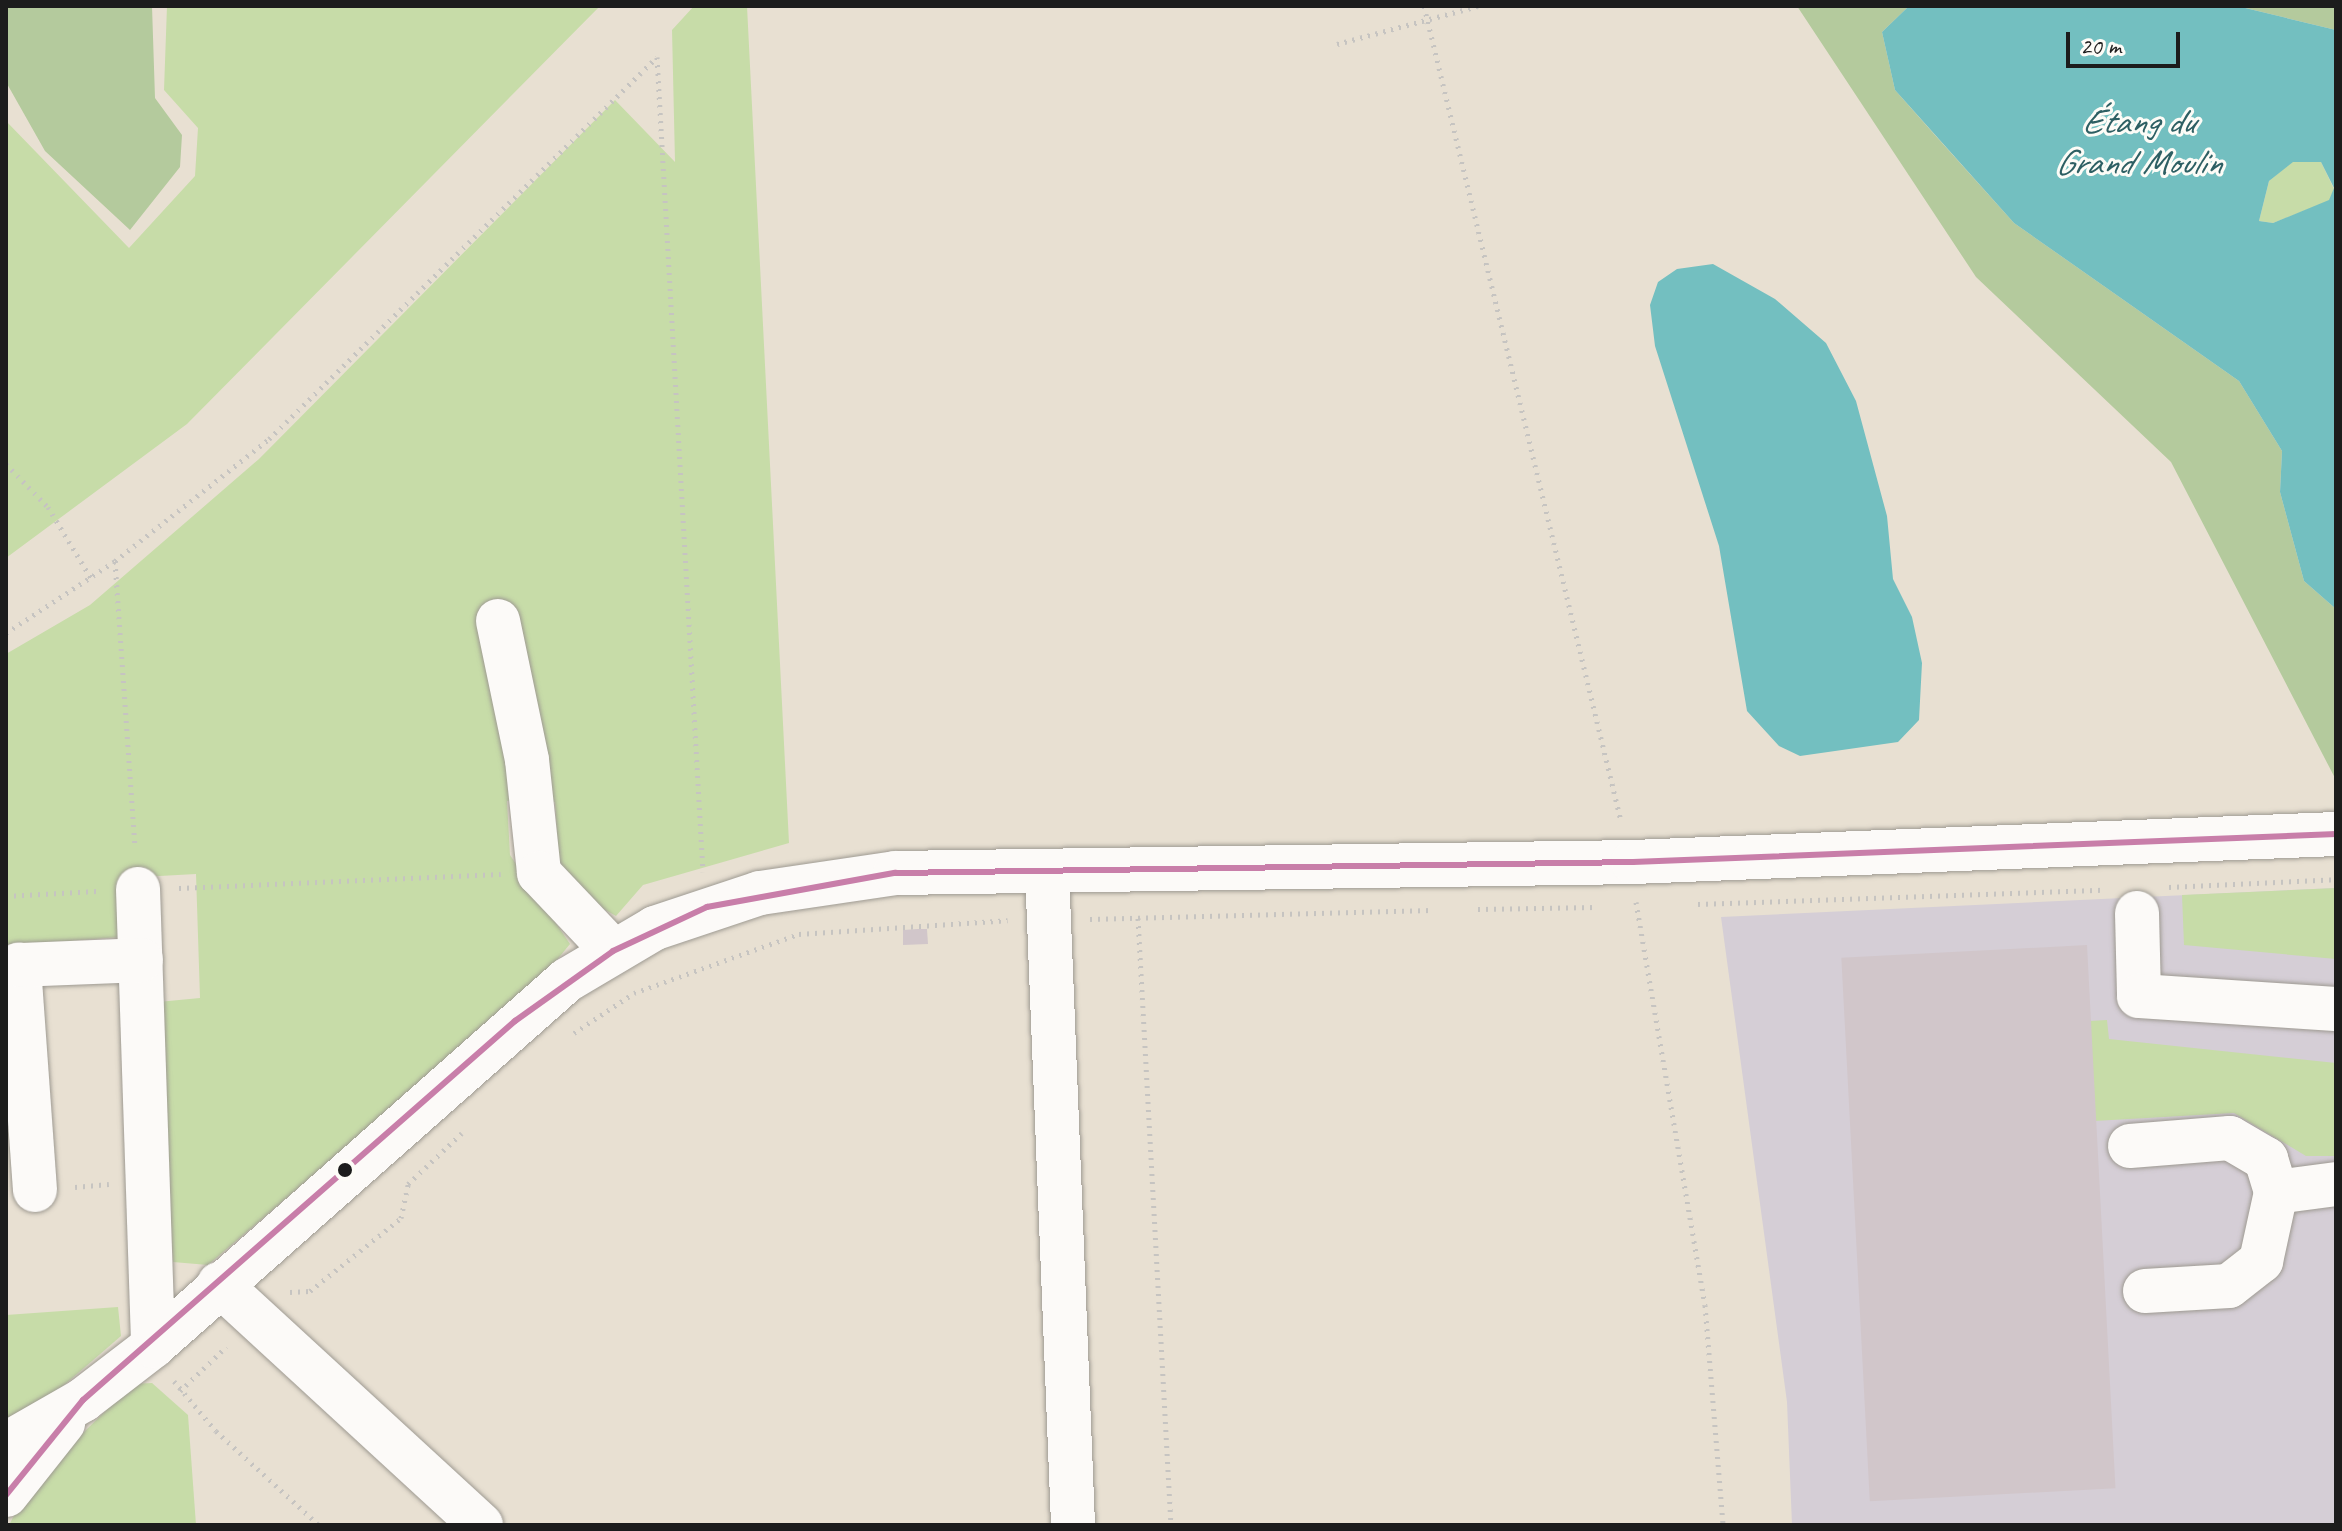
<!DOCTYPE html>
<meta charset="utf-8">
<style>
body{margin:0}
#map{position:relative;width:2342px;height:1531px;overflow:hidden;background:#e8e0d2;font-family:Caveat,sans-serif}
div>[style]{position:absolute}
.industrial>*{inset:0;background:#d5ced6}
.green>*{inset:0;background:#c7dca8}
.forest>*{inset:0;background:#b4ca9d}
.water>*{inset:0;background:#73bfc0}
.building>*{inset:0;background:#d1c6ca;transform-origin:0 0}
.path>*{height:5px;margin-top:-2.5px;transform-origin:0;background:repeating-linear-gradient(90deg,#c6c4c1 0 2px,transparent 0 8px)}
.roads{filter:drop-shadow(0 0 2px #9e9a92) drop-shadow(0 0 2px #9e9a92)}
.minor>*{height:44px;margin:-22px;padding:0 22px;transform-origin:22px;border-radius:22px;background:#fcfaf8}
.bus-1>*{height:6px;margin:-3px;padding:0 3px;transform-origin:3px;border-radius:3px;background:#c87ea9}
.dots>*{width:22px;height:22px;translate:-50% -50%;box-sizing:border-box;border:4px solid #fdfcf7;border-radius:50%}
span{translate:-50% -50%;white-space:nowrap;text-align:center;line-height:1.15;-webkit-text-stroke:6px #fdfcf7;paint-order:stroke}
.water-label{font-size:36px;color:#2d5f63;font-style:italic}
.frame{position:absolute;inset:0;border:8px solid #1c1c1c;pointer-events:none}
.scale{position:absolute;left:2066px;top:32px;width:114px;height:36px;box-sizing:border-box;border:4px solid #1c1c1c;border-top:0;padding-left:10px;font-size:24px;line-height:28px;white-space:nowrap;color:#1c1c1c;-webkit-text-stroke:6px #fdfcf7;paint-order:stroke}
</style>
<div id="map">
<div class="industrial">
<div style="clip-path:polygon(2336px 888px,2336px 1525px,1792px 1525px,1787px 1402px,1721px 917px)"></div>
</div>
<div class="green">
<div style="clip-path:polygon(167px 6px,600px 6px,187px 424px,6px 558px,6px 121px,129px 248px,195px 176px,198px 128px,164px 90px)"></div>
<div style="clip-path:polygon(694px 6px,747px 6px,789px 843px,643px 885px,616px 916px,577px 894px,559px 863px,555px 802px,507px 801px,510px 855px,570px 944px,538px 983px,208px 1265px,173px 1262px,158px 1002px,200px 998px,196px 874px,123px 878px,132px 936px,6px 946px,6px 654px,90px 605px,259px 459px,615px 100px,675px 162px,672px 30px)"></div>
<div style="clip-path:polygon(2293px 161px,2321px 162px,2334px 189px,2329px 201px,2273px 223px,2259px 221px,2269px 181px)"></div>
<div style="clip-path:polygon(2336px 888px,2336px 959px,2184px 945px,2182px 895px)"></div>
<div style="clip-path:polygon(2107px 1020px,2109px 1039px,2336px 1063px,2336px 1156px,2306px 1156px,2234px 1113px,2094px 1121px,2090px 1021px)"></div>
<div style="clip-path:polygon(118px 1307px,121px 1336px,55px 1393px,6px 1422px,6px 1315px)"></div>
<div style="clip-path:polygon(152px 1383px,188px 1415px,196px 1525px,9px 1525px,30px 1485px,133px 1384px)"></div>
</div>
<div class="forest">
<div style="clip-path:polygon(6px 6px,152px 6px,155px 98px,182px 135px,180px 167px,130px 230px,45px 151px,6px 82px)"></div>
<div style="clip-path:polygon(1797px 6px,1909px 6px,1882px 32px,1895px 90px,1934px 134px,2014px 223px,2239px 381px,2282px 451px,2280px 492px,2304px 581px,2336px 609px,2336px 780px,2171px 462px,1976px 277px)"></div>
<div style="clip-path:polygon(2237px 6px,2336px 6px,2336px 30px)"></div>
</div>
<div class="water">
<div style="clip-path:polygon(evenodd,1909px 6px,2237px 6px,2336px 30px,2336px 609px,2304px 581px,2280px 492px,2282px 451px,2239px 381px,2014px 223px,1895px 90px,1882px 32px,1909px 6px,2293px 162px,2321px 162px,2334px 188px,2329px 200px,2273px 223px,2259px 221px,2269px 181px,2293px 162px)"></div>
<div style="clip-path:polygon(1713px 264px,1775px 299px,1826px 343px,1856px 401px,1887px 516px,1893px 579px,1912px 617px,1922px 663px,1919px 720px,1898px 742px,1800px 756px,1779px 746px,1747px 711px,1719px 546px,1655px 346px,1650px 305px,1658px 282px,1677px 269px)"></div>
</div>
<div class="building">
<div style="clip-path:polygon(918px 929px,927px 929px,928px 944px,903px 945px,903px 930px)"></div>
<div style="left:2087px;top:945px;width:544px;height:246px;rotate:87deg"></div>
</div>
<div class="path">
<div style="left:1424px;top:6px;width:838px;rotate:76.41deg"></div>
<div style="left:1337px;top:44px;width:146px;rotate:-15.1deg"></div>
<div style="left:6px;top:464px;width:60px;rotate:45.7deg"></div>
<div style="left:48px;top:507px;width:83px;rotate:58.8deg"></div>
<div style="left:115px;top:561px;width:288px;rotate:86deg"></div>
<div style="left:6px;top:633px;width:131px;rotate:-33.4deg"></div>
<div style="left:115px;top:561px;width:196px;rotate:-38.4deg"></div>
<div style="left:269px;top:439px;width:544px;rotate:-44.55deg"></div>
<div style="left:657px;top:57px;width:816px;rotate:86.77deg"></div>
<div style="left:2169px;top:887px;width:167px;rotate:-2.7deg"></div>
<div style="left:179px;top:888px;width:322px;rotate:-2.5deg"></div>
<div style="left:6px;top:896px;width:91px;rotate:-3.1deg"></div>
<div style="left:1636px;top:902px;width:409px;rotate:80.3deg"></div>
<div style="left:1705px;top:1305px;width:221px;rotate:85.3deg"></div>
<div style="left:1698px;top:904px;width:405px;rotate:-2deg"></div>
<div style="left:1478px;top:909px;width:118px;rotate:-1deg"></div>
<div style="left:1138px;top:918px;width:608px;rotate:86.89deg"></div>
<div style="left:1090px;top:919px;width:342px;rotate:-1.5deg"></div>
<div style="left:574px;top:1033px;width:72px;rotate:-33.7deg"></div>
<div style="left:634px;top:993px;width:175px;rotate:-19.7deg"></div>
<div style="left:799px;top:934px;width:209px;rotate:-3.8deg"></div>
<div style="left:75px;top:1187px;width:34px;rotate:-5deg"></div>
<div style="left:290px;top:1292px;width:20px;rotate:-3deg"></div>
<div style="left:310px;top:1291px;width:117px;rotate:-38.7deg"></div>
<div style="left:401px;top:1218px;width:35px;rotate:-78deg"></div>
<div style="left:408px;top:1184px;width:74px;rotate:-43.4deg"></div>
<div style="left:174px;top:1381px;width:65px;rotate:50deg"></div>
<div style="left:216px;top:1431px;width:139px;rotate:42.4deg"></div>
<div style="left:180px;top:1391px;width:64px;rotate:-43.7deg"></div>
</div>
<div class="roads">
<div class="minor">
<div style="left:498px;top:621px;width:142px;rotate:78.2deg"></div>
<div style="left:527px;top:760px;width:114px;rotate:83.9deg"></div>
<div style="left:539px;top:873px;width:108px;rotate:46.5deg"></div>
<div style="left:1047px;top:871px;width:655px;rotate:87.72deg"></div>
<div style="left:138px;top:889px;width:457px;rotate:88.1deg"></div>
<div style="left:2137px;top:913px;width:83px;rotate:88.6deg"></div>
<div style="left:2139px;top:996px;width:197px;rotate:3.8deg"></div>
<div style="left:2130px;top:1146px;width:100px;rotate:-4.6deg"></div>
<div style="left:2230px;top:1138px;width:42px;rotate:30.3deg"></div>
<div style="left:2266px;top:1159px;width:34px;rotate:73deg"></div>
<div style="left:2276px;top:1192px;width:61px;rotate:-7.6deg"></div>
<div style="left:35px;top:1190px;width:226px;rotate:-94.1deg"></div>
<div style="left:19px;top:965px;width:122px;rotate:-2.3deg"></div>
<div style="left:219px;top:1284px;width:356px;rotate:42.6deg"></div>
<div style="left:2145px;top:1291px;width:84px;rotate:-3.4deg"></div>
<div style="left:2229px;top:1286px;width:41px;rotate:-38deg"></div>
<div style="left:2261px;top:1261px;width:71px;rotate:-77.7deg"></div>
<div style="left:6px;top:1444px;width:89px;rotate:-29.7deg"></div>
<div style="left:83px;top:1400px;width:88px;rotate:-37.6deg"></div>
<div style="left:153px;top:1346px;width:553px;rotate:-41.48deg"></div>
<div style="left:567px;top:980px;width:102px;rotate:-30.6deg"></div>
<div style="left:655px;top:928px;width:111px;rotate:-18.4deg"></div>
<div style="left:760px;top:893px;width:136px;rotate:-8.4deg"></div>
<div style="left:895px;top:873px;width:738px;rotate:-0.85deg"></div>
<div style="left:1633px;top:862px;width:704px;rotate:-2.28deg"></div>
<div style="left:6px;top:1495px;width:92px;rotate:-51.6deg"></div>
</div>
</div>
<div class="bus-1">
<div style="left:6px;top:1495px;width:122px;rotate:-51deg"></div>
<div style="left:83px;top:1400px;width:575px;rotate:-41.26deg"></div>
<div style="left:515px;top:1021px;width:120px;rotate:-35.5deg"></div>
<div style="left:613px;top:951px;width:104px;rotate:-25.1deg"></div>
<div style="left:707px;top:907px;width:191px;rotate:-10.3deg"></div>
<div style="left:895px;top:873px;width:738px;rotate:-0.85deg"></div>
<div style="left:1633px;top:862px;width:704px;rotate:-2.28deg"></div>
</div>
<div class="dots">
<div style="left:345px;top:1170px;background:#1c1c1c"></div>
</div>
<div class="water-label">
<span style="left:2138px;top:142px">Étang du<br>Grand Moulin</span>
</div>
<div class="frame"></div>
<div class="scale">20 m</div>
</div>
